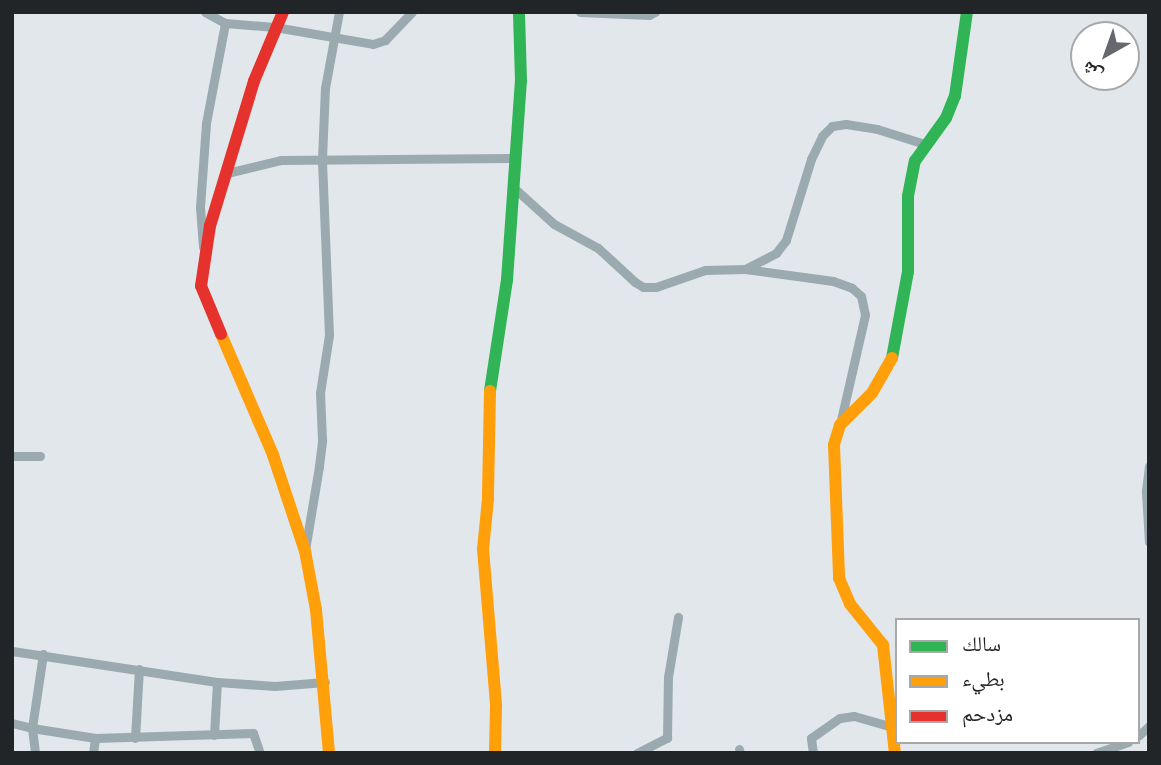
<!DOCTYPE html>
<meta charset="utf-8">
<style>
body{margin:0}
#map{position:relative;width:1161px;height:765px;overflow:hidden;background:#e2e7ec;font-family:Overpass,"Noto Naskh Arabic",sans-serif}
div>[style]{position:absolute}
.street>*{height:9px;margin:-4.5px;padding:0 4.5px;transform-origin:4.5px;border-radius:4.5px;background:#9aaaaf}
.fast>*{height:12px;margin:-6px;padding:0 6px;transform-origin:6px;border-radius:6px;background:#30b455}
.slow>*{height:12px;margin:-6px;padding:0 6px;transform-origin:6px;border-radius:6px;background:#ff9f0a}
.jam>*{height:12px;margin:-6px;padding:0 6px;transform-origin:6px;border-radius:6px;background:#e5322d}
span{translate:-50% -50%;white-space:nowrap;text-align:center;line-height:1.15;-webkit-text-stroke:7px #fff;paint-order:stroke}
.frame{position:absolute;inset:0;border:14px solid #222528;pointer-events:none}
.legend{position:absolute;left:895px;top:618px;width:245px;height:126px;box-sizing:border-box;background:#fff;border:2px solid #a7a8a9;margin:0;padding:9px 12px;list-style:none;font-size:21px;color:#222528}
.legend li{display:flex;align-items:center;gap:14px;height:35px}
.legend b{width:35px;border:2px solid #a7a8a9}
.north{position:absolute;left:1070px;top:21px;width:70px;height:70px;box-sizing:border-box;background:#fff;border:2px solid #a7a8a9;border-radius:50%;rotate:220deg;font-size:19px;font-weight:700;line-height:28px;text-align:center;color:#222528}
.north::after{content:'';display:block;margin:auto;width:24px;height:32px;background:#65696d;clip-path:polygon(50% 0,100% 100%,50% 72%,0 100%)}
</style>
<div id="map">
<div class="street">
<div style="left:205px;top:12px;width:23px;rotate:29deg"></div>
<div style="left:225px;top:23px;width:50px;rotate:4.6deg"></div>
<div style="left:275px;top:27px;width:99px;rotate:9.8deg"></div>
<div style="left:373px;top:44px;width:13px;rotate:-18deg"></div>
<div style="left:385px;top:40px;width:39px;rotate:-46deg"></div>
<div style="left:580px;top:12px;width:69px;rotate:2.5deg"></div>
<div style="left:649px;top:15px;width:7px;rotate:-27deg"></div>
<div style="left:227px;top:173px;width:56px;rotate:-13.5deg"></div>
<div style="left:281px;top:160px;width:234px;rotate:-0.5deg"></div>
<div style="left:513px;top:187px;width:55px;rotate:42.1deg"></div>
<div style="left:554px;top:224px;width:50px;rotate:28.6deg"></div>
<div style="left:598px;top:248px;width:50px;rotate:42.6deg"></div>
<div style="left:635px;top:282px;width:9px;rotate:32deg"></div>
<div style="left:643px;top:287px;width:13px"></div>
<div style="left:656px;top:287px;width:52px;rotate:-19.1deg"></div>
<div style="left:705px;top:270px;width:40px;rotate:-1.4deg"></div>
<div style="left:745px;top:269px;width:35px;rotate:-27deg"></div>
<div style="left:776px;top:253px;width:16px;rotate:-52deg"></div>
<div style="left:786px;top:240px;width:85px;rotate:-72.8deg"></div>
<div style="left:811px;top:159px;width:25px;rotate:-64deg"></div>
<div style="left:822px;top:136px;width:14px;rotate:-45deg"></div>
<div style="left:832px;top:126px;width:14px;rotate:-8deg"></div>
<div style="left:846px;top:124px;width:31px;rotate:9deg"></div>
<div style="left:877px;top:129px;width:50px;rotate:17.4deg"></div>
<div style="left:203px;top:247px;width:40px;rotate:-94.3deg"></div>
<div style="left:200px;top:207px;width:84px;rotate:-85.9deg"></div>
<div style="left:206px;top:123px;width:102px;rotate:-79.2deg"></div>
<div style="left:745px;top:269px;width:89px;rotate:7.8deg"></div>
<div style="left:833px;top:281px;width:20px;rotate:20deg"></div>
<div style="left:852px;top:288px;width:12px;rotate:42deg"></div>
<div style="left:861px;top:296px;width:19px;rotate:78deg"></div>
<div style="left:865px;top:315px;width:112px;rotate:102.9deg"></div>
<div style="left:12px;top:456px;width:28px"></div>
<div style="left:1149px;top:466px;width:26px;rotate:97deg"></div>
<div style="left:1146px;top:492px;width:50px;rotate:86.6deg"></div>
<div style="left:305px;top:550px;width:85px;rotate:-80.5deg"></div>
<div style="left:319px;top:466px;width:26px;rotate:-83deg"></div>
<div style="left:322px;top:440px;width:47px;rotate:-92.4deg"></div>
<div style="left:320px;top:393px;width:59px;rotate:-81.2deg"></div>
<div style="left:329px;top:335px;width:176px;rotate:-92.3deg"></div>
<div style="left:322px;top:159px;width:71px;rotate:-87.6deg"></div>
<div style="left:325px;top:88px;width:77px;rotate:-79.6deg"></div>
<div style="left:12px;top:651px;width:207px;rotate:8.6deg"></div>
<div style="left:217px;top:682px;width:58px;rotate:3.9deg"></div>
<div style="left:275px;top:686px;width:50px;rotate:-4.6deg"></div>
<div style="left:43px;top:654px;width:75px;rotate:98.5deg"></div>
<div style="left:32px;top:728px;width:64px;rotate:9deg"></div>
<div style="left:95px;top:738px;width:158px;rotate:-1.8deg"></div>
<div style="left:253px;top:733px;width:21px;rotate:71deg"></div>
<div style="left:12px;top:723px;width:21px;rotate:14deg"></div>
<div style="left:32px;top:728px;width:25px;rotate:83deg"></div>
<div style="left:214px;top:735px;width:53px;rotate:-86.8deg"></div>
<div style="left:1138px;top:736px;width:15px;rotate:-42deg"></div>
<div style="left:135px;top:738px;width:69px;rotate:-86.7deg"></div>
<div style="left:739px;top:749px;width:4px;rotate:76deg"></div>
<div style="left:93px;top:753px;width:15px;rotate:-82deg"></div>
<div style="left:637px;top:753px;width:34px;rotate:-27deg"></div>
<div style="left:667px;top:738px;width:61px;rotate:-89.1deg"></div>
<div style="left:668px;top:677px;width:61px;rotate:-80.5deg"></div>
<div style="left:813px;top:753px;width:15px;rotate:-98deg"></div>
<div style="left:811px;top:738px;width:35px;rotate:-35deg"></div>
<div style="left:840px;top:718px;width:14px;rotate:-8deg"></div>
<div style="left:854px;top:716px;width:37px;rotate:16deg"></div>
<div style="left:1096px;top:753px;width:34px;rotate:-19deg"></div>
</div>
<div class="fast">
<div style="left:892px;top:358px;width:87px;rotate:-79.5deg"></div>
<div style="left:908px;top:272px;width:76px;rotate:-90deg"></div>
<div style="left:908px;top:196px;width:36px;rotate:-79deg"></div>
<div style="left:915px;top:161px;width:53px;rotate:-54.2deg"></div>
<div style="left:946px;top:118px;width:24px;rotate:-68deg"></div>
<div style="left:955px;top:96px;width:85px;rotate:-81.9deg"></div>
<div style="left:490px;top:391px;width:112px;rotate:-81.3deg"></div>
<div style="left:507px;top:280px;width:199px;rotate:-86deg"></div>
<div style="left:521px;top:81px;width:69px;rotate:-91.7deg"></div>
</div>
<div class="slow">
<div style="left:221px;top:334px;width:132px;rotate:66.7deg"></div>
<div style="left:273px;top:455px;width:101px;rotate:71.6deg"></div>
<div style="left:305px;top:551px;width:60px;rotate:79.4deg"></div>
<div style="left:316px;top:610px;width:144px;rotate:84.8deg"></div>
<div style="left:892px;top:358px;width:40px;rotate:119.7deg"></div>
<div style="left:872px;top:393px;width:45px;rotate:135deg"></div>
<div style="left:840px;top:425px;width:21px;rotate:107deg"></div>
<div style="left:834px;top:445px;width:133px;rotate:87.8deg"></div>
<div style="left:839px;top:578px;width:28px;rotate:67deg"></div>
<div style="left:850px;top:604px;width:53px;rotate:51.2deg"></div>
<div style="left:883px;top:645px;width:109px;rotate:83.7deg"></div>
<div style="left:490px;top:391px;width:108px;rotate:91.1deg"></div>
<div style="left:488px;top:499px;width:50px;rotate:95.7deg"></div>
<div style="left:483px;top:549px;width:157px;rotate:85.2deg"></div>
<div style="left:496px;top:705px;width:48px;rotate:91.2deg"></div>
</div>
<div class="jam">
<div style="left:221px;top:334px;width:52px;rotate:-112.6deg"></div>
<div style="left:201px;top:286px;width:61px;rotate:-81.5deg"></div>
<div style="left:210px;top:226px;width:152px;rotate:-73.1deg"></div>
<div style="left:254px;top:81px;width:75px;rotate:-67.2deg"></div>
</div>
<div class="frame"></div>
<ul class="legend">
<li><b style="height:9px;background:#30b455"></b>سالك</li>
<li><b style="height:9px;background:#ff9f0a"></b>بطيء</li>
<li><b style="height:9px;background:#e5322d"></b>مزدحم</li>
</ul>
<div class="north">ش</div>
</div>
